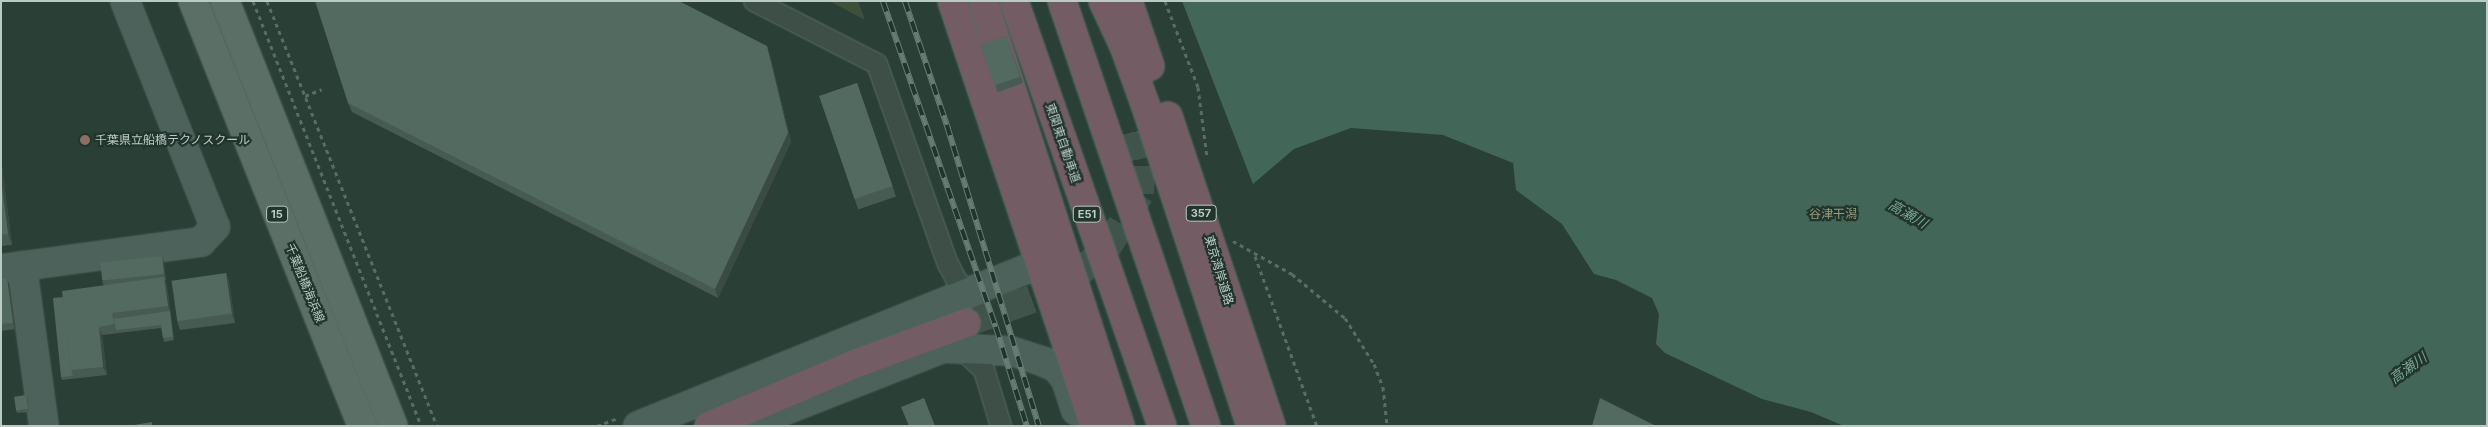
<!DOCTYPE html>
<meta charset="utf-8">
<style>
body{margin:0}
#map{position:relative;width:2488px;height:427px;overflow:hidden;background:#2a3f36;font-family:Inter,"Noto Sans JP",sans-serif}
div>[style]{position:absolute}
.green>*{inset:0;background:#3e503b}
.water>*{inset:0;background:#426758}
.highway-tunnel>*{height:28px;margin-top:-14px;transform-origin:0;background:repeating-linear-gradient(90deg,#40544b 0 28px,transparent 0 42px)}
.path>*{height:3px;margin-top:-1.5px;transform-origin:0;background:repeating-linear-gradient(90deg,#5a6d5e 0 4px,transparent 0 8px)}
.roads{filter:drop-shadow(0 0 1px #5b6d66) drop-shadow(0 0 1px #5b6d66)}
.street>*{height:20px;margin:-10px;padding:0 10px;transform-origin:10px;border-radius:10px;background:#3e4f48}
.secondary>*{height:28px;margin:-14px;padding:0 14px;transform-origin:14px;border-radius:14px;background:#4c625a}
.primary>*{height:28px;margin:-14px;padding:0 14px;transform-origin:14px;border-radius:14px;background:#5c6f67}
.highway>*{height:28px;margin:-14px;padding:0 14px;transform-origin:14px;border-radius:14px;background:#745c65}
.rail>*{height:5.5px;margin-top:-2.75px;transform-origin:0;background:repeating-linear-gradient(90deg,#22352d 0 11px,#677d74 0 22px);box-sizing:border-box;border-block:1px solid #677d74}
.wall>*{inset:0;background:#475b53;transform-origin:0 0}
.shaded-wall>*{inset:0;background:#3a4a44}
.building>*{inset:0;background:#536a61;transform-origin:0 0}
.dots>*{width:14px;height:14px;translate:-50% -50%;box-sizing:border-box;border:2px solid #22352d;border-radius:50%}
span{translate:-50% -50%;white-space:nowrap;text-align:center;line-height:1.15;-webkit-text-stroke:4.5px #22352d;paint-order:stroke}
.shield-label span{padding:1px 4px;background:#22352d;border:1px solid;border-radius:4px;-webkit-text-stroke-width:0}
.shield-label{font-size:11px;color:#bacac4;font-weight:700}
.poi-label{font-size:12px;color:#bacac4}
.left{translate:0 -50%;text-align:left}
.street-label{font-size:12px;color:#bacac4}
.park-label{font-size:12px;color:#959d7b}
.water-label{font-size:14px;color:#78a492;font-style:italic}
.frame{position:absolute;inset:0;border:2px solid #bacac4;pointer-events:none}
</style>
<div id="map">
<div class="green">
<div style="clip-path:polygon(829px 1px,858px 1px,865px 20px)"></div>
</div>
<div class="water">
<div style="clip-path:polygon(1182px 1px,2487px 1px,2487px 426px,1844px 426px,1811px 412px,1762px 399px,1665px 353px,1656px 344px,1659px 314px,1652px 298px,1616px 280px,1594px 274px,1562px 224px,1516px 190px,1513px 163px,1443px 135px,1351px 128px,1294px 149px,1253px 184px)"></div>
</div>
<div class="highway-tunnel">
<div style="left:966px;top:323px;width:85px;rotate:-19.9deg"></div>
<div style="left:1046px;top:294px;width:31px;rotate:-31deg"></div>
<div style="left:1073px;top:278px;width:45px;rotate:-41.4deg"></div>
<div style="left:1107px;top:248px;width:63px;rotate:-58.6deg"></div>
<div style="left:1140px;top:194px;width:35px;rotate:-88deg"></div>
<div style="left:1141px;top:159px;width:42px;rotate:-102.4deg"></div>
</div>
<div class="path">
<div style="left:253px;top:1px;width:457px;rotate:68.4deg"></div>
<div style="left:267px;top:1px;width:458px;rotate:68.2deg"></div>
<div style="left:1165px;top:1px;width:92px;rotate:69deg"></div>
<div style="left:1198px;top:87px;width:71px;rotate:82.7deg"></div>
<div style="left:305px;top:96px;width:18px;rotate:-22deg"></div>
<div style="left:1233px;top:241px;width:68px;rotate:29.2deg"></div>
<div style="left:1292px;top:274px;width:69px;rotate:39.7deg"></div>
<div style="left:1345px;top:318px;width:54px;rotate:57.8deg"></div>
<div style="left:1374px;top:364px;width:25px;rotate:69deg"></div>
<div style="left:1383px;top:387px;width:39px;rotate:84deg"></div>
<div style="left:1255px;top:256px;width:181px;rotate:70deg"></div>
<div style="left:597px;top:426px;width:22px;rotate:-21deg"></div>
</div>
<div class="roads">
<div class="street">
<div style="left:754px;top:1px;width:138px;rotate:27.1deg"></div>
<div style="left:877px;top:64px;width:212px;rotate:70.5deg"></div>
<div style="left:948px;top:264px;width:21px;rotate:62deg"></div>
<div style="left:958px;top:283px;width:15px;rotate:28deg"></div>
<div style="left:961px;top:348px;width:32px;rotate:44deg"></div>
<div style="left:984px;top:370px;width:59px;rotate:73.1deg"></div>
</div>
<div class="secondary">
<div style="left:22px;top:266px;width:162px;rotate:82.2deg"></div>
<div style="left:1px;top:269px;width:202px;rotate:-7.7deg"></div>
<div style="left:201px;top:242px;width:21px;rotate:-47deg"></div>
<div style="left:215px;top:227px;width:243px;rotate:-111.7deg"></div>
<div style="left:731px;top:425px;width:43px;rotate:-13.4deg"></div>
<div style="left:773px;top:415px;width:183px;rotate:-21.5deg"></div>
<div style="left:943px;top:348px;width:68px;rotate:2.5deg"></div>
<div style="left:1011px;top:351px;width:35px;rotate:18deg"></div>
<div style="left:1044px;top:362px;width:14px;rotate:25deg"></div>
<div style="left:1057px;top:368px;width:15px;rotate:53deg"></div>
<div style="left:1066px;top:380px;width:32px;rotate:72deg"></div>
<div style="left:638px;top:426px;width:435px;rotate:-22deg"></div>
</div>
<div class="primary">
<div style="left:193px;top:1px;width:457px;rotate:68.3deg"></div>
<div style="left:225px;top:1px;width:457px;rotate:68.4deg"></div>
</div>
<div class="highway">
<div style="left:952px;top:1px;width:448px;rotate:71.5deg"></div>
<div style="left:983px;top:1px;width:447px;rotate:72.1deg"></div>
<div style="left:1014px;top:1px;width:450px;rotate:70.8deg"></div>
<div style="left:1062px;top:1px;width:449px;rotate:71.3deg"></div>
<div style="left:1103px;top:1px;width:50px;rotate:65deg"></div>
<div style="left:1124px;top:46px;width:62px;rotate:70.1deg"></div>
<div style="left:1145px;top:104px;width:339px;rotate:71.8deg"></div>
<div style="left:1128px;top:1px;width:69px;rotate:71.3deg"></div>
<div style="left:1168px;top:116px;width:327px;rotate:71.6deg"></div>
<div style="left:709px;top:426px;width:161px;rotate:-23.1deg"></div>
<div style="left:857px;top:363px;width:116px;rotate:-20.2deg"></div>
</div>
</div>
<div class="rail">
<div style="left:883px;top:1px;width:345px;rotate:70.9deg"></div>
<div style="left:996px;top:327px;width:104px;rotate:72.6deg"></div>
<div style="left:905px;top:1px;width:131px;rotate:71.3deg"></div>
<div style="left:947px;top:125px;width:315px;rotate:73deg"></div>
</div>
<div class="wall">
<div style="left:1006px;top:36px;width:50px;height:27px;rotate:70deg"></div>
<div style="clip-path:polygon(770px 55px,791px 142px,718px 298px,352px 112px,348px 103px)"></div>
<div style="left:857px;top:83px;width:120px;height:40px;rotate:71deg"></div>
<div style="clip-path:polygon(1px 160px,12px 245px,1px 246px)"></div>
<div style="clip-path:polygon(162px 256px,164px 262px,166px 280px,165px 280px,167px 286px,174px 340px,164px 342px,161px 328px,102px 335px,107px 375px,62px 380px,61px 377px,63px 297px,104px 286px,102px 281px)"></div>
<div style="clip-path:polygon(226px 273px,229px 281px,235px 323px,180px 330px,177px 321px)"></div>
<div style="clip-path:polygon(1px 279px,9px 284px,15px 329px,1px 331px)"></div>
<div style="clip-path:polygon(26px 395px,28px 398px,29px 412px,17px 413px,16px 410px)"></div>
</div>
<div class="shaded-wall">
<div style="clip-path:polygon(767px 46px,770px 55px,791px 142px,718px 298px,715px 289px)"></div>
<div style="clip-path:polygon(1px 160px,12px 245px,8px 234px,1px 180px)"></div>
<div style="clip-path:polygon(162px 256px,164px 262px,166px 280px,164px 274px)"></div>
<div style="clip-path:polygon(226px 273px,229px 281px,235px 323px,232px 314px)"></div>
<div style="clip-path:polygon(164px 277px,167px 286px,174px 340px,173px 337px,170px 311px,168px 306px)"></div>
<div style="clip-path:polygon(7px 278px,9px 284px,15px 329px,13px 323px)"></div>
<div style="clip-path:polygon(99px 327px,102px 335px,107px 375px,103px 367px)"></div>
</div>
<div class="building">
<div style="clip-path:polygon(315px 1px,679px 1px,767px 46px,788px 133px,715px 289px,348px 103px)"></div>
<div style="left:1006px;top:36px;width:43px;height:27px;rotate:71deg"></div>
<div style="left:857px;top:83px;width:109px;height:40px;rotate:71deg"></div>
<div style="clip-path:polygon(1px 180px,8px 234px,1px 235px)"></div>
<div style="left:162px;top:256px;width:18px;height:62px;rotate:84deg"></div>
<div style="left:226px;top:273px;width:41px;height:55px;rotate:82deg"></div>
<div style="clip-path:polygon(164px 277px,168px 306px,112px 313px,114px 324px,99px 327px,103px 367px,71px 370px,62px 291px)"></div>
<div style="clip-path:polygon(7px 278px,13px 323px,1px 324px,1px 279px)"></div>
<div style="clip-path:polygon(63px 297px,71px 370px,73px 376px,61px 377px,53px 298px)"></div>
<div style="clip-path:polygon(170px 311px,173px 337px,163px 338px,161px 325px,116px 330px,114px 319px)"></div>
<div style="left:26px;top:395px;width:14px;height:12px;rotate:82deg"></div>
<div style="clip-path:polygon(924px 398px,935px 426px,909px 426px,901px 407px)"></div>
<div style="clip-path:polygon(1600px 398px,1656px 426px,1592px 426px)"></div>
<div style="clip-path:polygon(152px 422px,152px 426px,128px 426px)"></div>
</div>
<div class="dots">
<div style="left:85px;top:140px;background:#8d6e63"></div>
</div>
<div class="shield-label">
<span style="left:1201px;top:213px">357</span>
<span style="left:277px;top:214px">15</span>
<span style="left:1087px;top:214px">E51</span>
</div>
<div class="poi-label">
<span class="left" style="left:95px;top:140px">千葉県立船橋テクノスクール</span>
</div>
<div class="street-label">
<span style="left:1063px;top:143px;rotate:71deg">東関東自動車道</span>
<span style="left:1219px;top:270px;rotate:73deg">東京湾岸道路</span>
<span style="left:305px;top:283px;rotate:68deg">千葉船橋海浜線</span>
</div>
<div class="park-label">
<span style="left:1833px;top:214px">谷津干潟</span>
</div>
<div class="water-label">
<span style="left:1908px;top:214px;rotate:30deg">高瀬川</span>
<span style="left:2408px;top:368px;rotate:-36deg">高瀬川</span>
</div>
<div class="frame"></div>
</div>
